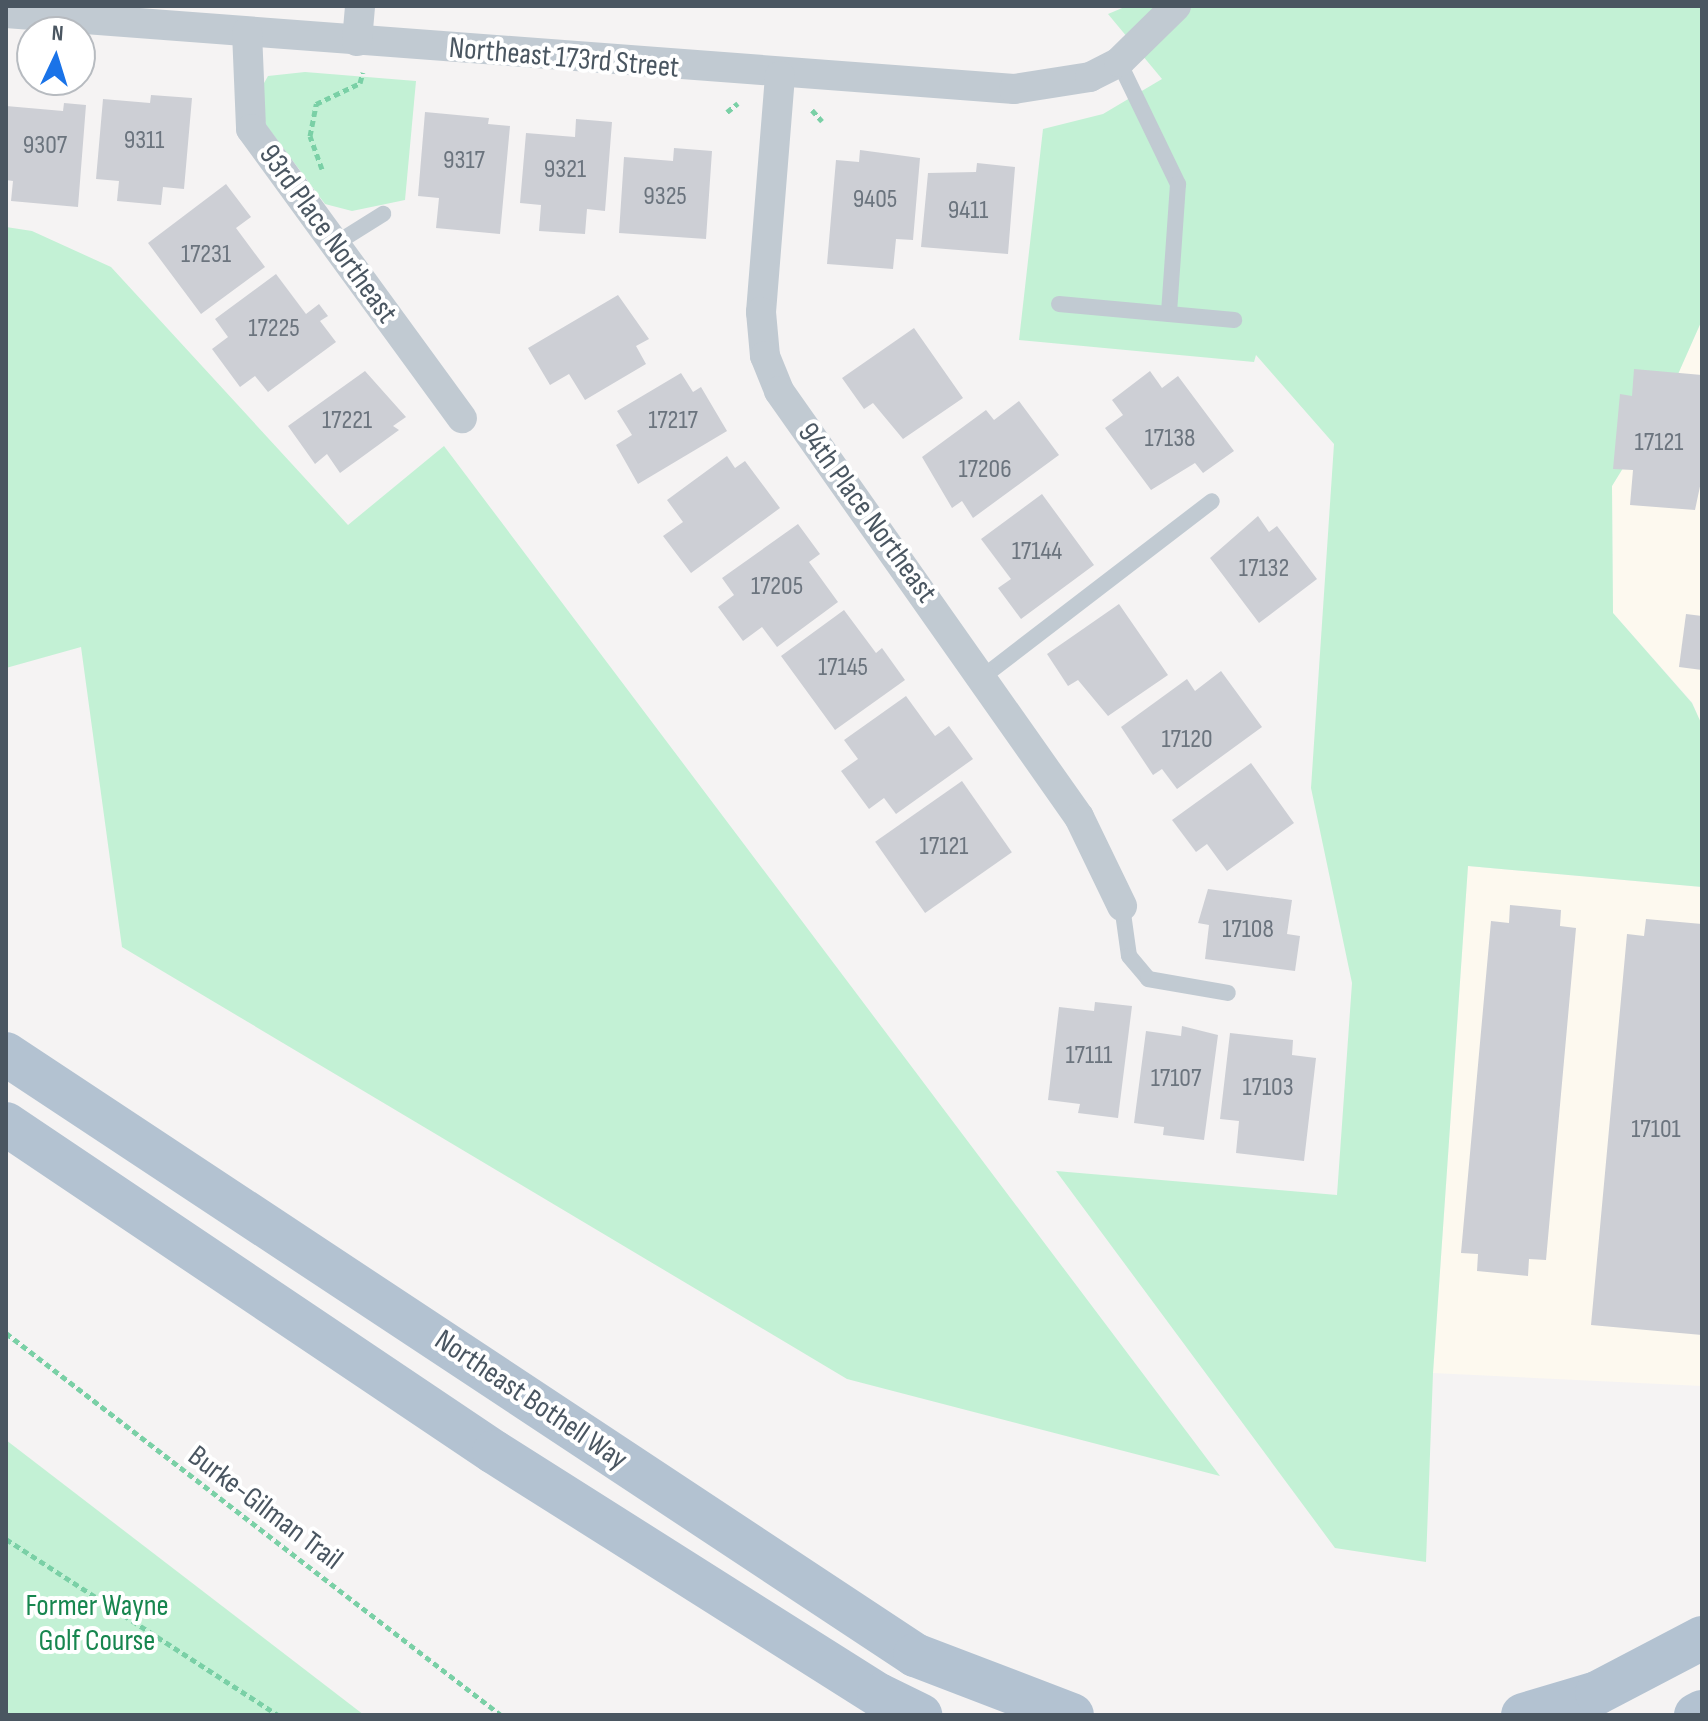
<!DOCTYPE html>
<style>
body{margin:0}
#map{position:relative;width:1708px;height:1721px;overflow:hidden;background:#f5f3f3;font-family:"Sofia Sans Condensed",sans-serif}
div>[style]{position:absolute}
.commercial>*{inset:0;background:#fdf9ef}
.green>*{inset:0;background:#c3f1d5}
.building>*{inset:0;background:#cdcfd5;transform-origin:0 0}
.path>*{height:5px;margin-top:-2.5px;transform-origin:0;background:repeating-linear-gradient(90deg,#7ad0a6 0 6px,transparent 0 10px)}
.lane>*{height:16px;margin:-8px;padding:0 8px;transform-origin:8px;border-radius:8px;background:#c1cad2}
.street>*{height:30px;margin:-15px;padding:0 15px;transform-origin:15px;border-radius:15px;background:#c1cad2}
.primary>*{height:44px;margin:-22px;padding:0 22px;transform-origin:22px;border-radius:22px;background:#b3c2d1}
span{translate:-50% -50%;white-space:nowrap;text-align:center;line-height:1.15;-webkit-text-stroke:8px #fff;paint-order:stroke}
.number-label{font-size:26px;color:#6b747e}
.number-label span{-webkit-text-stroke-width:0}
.street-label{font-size:30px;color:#4a5661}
.park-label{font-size:30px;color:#17864f}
.frame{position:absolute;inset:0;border:8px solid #4a5661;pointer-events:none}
.north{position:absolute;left:16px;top:16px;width:80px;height:80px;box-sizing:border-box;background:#fff;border:2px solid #b7bbc0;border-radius:50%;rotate:4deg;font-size:22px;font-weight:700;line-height:32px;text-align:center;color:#4a5661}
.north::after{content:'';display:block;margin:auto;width:28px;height:36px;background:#1a73e8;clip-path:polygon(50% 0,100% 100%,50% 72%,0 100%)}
</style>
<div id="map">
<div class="commercial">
<div style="clip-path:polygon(1702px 320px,1702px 725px,1692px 702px,1613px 613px,1612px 486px,1671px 390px)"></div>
<div style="clip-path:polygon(1468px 866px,1702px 887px,1702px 1386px,1433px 1373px)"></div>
</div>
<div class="green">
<div style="clip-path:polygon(1127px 6px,1702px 6px,1702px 320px,1671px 390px,1612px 486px,1613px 613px,1692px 703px,1702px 725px,1702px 887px,1468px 866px,1433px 1373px,1426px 1562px,1335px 1548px,1056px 1171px,1337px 1195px,1352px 983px,1311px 788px,1334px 444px,1256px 355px,1254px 362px,1019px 340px,1043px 129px,1103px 114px,1162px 79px,1108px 14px)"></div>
<div style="clip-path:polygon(305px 72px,416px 81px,405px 200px,352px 211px,325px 204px,266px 125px,259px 92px,268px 76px)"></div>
<div style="clip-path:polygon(6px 227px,32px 231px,111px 267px,348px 525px,444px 446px,1220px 1476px,847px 1379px,122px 947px,81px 647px,6px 668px)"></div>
<div style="clip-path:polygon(6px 1440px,364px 1715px,6px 1715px)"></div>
</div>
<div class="building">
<div style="clip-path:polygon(151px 95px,192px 98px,184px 189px,163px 187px,161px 205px,117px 201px,119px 181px,96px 179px,103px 99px,150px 103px)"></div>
<div style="clip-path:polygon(64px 103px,86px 105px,78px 207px,11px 201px,13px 181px,6px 180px,6px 106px,63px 111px)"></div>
<div style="clip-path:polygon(425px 112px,489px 118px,488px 124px,510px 126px,500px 234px,436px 228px,439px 198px,418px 196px)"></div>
<div style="clip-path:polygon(576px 119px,612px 122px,605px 211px,587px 209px,585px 234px,539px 231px,541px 205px,520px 203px,526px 133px,575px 137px)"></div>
<div style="clip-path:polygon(674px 148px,712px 151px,706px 239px,619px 233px,624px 157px,673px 161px)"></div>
<div style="clip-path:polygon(860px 150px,920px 158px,913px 240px,896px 239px,893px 269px,827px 264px,836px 160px,859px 162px)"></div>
<div style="clip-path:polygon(977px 163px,1015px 167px,1008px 254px,921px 247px,928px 173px,976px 172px)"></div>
<div style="clip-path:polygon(226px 184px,251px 217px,236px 228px,265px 267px,201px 314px,148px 243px)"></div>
<div style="clip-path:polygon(276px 274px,306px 314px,319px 304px,328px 316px,320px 321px,336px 342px,268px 392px,255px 376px,240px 387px,212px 349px,228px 337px,215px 319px)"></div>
<div style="clip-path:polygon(618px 295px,649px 339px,636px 346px,646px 364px,585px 400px,569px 374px,550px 385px,528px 348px)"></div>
<div style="clip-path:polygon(914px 328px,963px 398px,903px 439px,873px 403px,864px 409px,842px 378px)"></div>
<div style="clip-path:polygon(1634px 369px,1702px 375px,1702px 477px,1695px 510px,1630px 505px,1633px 470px,1613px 469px,1620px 394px,1632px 396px)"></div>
<div style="clip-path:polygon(365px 371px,406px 417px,393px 426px,399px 430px,340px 473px,327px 454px,315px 464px,288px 426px)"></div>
<div style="clip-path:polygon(1150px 371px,1162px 388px,1178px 376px,1234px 451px,1203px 473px,1195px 463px,1151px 490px,1105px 428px,1123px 415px,1112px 400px)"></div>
<div style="clip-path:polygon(681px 373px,693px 392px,701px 387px,727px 431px,638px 484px,616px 445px,632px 435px,617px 411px)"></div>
<div style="clip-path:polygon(1019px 401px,1059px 455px,973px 518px,962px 501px,952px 508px,922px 457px,986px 410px,994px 420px)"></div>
<div style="clip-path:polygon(727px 456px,735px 468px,745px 461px,780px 508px,691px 573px,663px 536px,683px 522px,667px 500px)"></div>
<div style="clip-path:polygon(1042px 494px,1094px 565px,1021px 619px,998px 588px,1011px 579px,981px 539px)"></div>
<div style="clip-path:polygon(1258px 516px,1269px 532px,1277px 526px,1317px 579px,1259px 623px,1210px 558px)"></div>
<div style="clip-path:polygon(798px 524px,820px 554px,809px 562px,838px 602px,777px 647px,762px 627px,743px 641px,718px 607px,734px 595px,722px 578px)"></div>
<div style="clip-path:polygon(1119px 604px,1168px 675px,1108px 716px,1078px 680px,1068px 686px,1047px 654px)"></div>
<div style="clip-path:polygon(844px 610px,876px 653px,882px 648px,905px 680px,835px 730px,781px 656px)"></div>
<div style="clip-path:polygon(1686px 614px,1702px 616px,1702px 670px,1679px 667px)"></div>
<div style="clip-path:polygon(1221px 671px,1262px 727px,1177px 789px,1162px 769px,1153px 775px,1121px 727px,1187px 679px,1195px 691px)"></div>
<div style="clip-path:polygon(906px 696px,935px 736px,949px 726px,973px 759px,896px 814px,884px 798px,869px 809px,841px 771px,858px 759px,844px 740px)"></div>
<div style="clip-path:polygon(1251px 763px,1294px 823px,1227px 871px,1207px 844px,1196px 852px,1172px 820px)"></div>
<div style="left:962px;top:781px;width:87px;height:106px;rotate:55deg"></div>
<div style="clip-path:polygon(1208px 889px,1292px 900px,1287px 934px,1300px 936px,1295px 971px,1205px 959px,1209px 925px,1198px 923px)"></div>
<div style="clip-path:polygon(1510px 905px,1561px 910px,1560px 926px,1576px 928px,1546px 1260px,1529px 1259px,1528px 1276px,1477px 1271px,1478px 1254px,1461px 1253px,1491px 921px,1509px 923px)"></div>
<div style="clip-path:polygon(1646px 919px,1702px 924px,1702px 1335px,1591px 1325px,1627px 934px,1644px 936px)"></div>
<div style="clip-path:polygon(1095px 1002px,1132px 1006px,1118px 1118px,1078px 1113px,1080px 1104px,1048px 1100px,1059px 1007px,1094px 1011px)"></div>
<div style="clip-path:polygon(1182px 1026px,1218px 1035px,1204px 1140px,1163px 1135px,1164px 1127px,1134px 1123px,1146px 1031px,1181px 1036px)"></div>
<div style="clip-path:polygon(1230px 1033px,1293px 1040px,1292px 1055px,1316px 1058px,1304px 1161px,1236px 1153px,1239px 1121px,1220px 1119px)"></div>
</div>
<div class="path">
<div style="left:812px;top:110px;width:15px;rotate:48deg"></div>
<div style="left:727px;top:112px;width:14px;rotate:-39deg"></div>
<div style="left:322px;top:169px;width:35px;rotate:-110deg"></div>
<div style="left:310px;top:136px;width:33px;rotate:-79deg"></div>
<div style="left:316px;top:104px;width:49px;rotate:-25.5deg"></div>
<div style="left:360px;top:83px;width:11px;rotate:-75deg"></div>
<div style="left:6px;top:1333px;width:625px;rotate:37.66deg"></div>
<div style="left:6px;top:1539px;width:324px;rotate:32.9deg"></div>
</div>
<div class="lane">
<div style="left:1119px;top:62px;width:136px;rotate:64.2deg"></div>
<div style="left:1178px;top:184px;width:130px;rotate:94deg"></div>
<div style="left:335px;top:244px;width:57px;rotate:-32deg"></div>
<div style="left:1059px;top:304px;width:176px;rotate:5.2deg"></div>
<div style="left:984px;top:676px;width:287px;rotate:-37.5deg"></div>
<div style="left:1122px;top:906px;width:50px;rotate:82deg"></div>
<div style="left:1129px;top:956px;width:30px;rotate:50deg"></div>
<div style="left:1148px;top:979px;width:81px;rotate:9.9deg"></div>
</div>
<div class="street">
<div style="left:6px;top:13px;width:1011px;rotate:4.31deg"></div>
<div style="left:1014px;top:89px;width:77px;rotate:-9deg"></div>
<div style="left:1090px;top:77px;width:33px;rotate:-27deg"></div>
<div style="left:1119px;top:62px;width:80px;rotate:-44.5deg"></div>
<div style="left:247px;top:32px;width:97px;rotate:87.6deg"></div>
<div style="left:251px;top:129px;width:358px;rotate:53.9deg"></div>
<div style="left:357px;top:41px;width:35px;rotate:-85deg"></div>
<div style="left:780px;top:76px;width:237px;rotate:94.6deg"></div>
<div style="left:761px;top:312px;width:44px;rotate:84.8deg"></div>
<div style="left:765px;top:356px;width:38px;rotate:68deg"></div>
<div style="left:779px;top:391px;width:521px;rotate:54.85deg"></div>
<div style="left:1079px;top:817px;width:99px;rotate:64.2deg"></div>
</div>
<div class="primary">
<div style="left:6px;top:1054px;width:1090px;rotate:33.47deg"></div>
<div style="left:915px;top:1655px;width:168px;rotate:20.9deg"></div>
<div style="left:6px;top:1124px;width:588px;rotate:33.91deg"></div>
<div style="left:494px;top:1452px;width:455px;rotate:32.3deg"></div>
<div style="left:879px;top:1695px;width:46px;rotate:26deg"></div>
<div style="left:1523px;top:1715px;width:77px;rotate:-16.6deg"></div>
<div style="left:1597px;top:1693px;width:119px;rotate:-27.6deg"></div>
<div style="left:1696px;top:1715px;width:7px;rotate:-27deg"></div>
</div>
<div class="number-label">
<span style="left:144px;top:141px">9311</span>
<span style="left:45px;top:146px">9307</span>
<span style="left:464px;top:161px">9317</span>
<span style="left:565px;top:170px">9321</span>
<span style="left:665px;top:197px">9325</span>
<span style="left:875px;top:200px">9405</span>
<span style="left:968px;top:211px">9411</span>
<span style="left:206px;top:255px">17231</span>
<span style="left:274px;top:329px">17225</span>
<span style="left:347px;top:421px">17221</span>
<span style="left:673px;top:421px">17217</span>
<span style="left:1170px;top:439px">17138</span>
<span style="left:1659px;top:443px">17121</span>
<span style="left:985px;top:470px">17206</span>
<span style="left:1037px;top:552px">17144</span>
<span style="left:1264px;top:569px">17132</span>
<span style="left:777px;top:587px">17205</span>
<span style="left:843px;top:668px">17145</span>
<span style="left:1187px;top:740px">17120</span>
<span style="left:944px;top:847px">17121</span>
<span style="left:1248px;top:930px">17108</span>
<span style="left:1089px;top:1056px">17111</span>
<span style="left:1176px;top:1079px">17107</span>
<span style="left:1268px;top:1088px">17103</span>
<span style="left:1656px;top:1130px">17101</span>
</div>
<div class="street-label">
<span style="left:564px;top:58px;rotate:5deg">Northeast 173rd Street</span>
<span style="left:328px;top:234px;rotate:54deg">93rd Place Northeast</span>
<span style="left:867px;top:513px;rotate:54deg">94th Place Northeast</span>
<span style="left:531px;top:1400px;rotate:34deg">Northeast Bothell Way</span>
<span style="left:265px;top:1508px;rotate:37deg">Burke-Gilman Trail</span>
</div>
<div class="park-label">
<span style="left:97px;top:1623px">Former Wayne<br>Golf Course</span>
</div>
<div class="frame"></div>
<div class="north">N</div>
</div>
